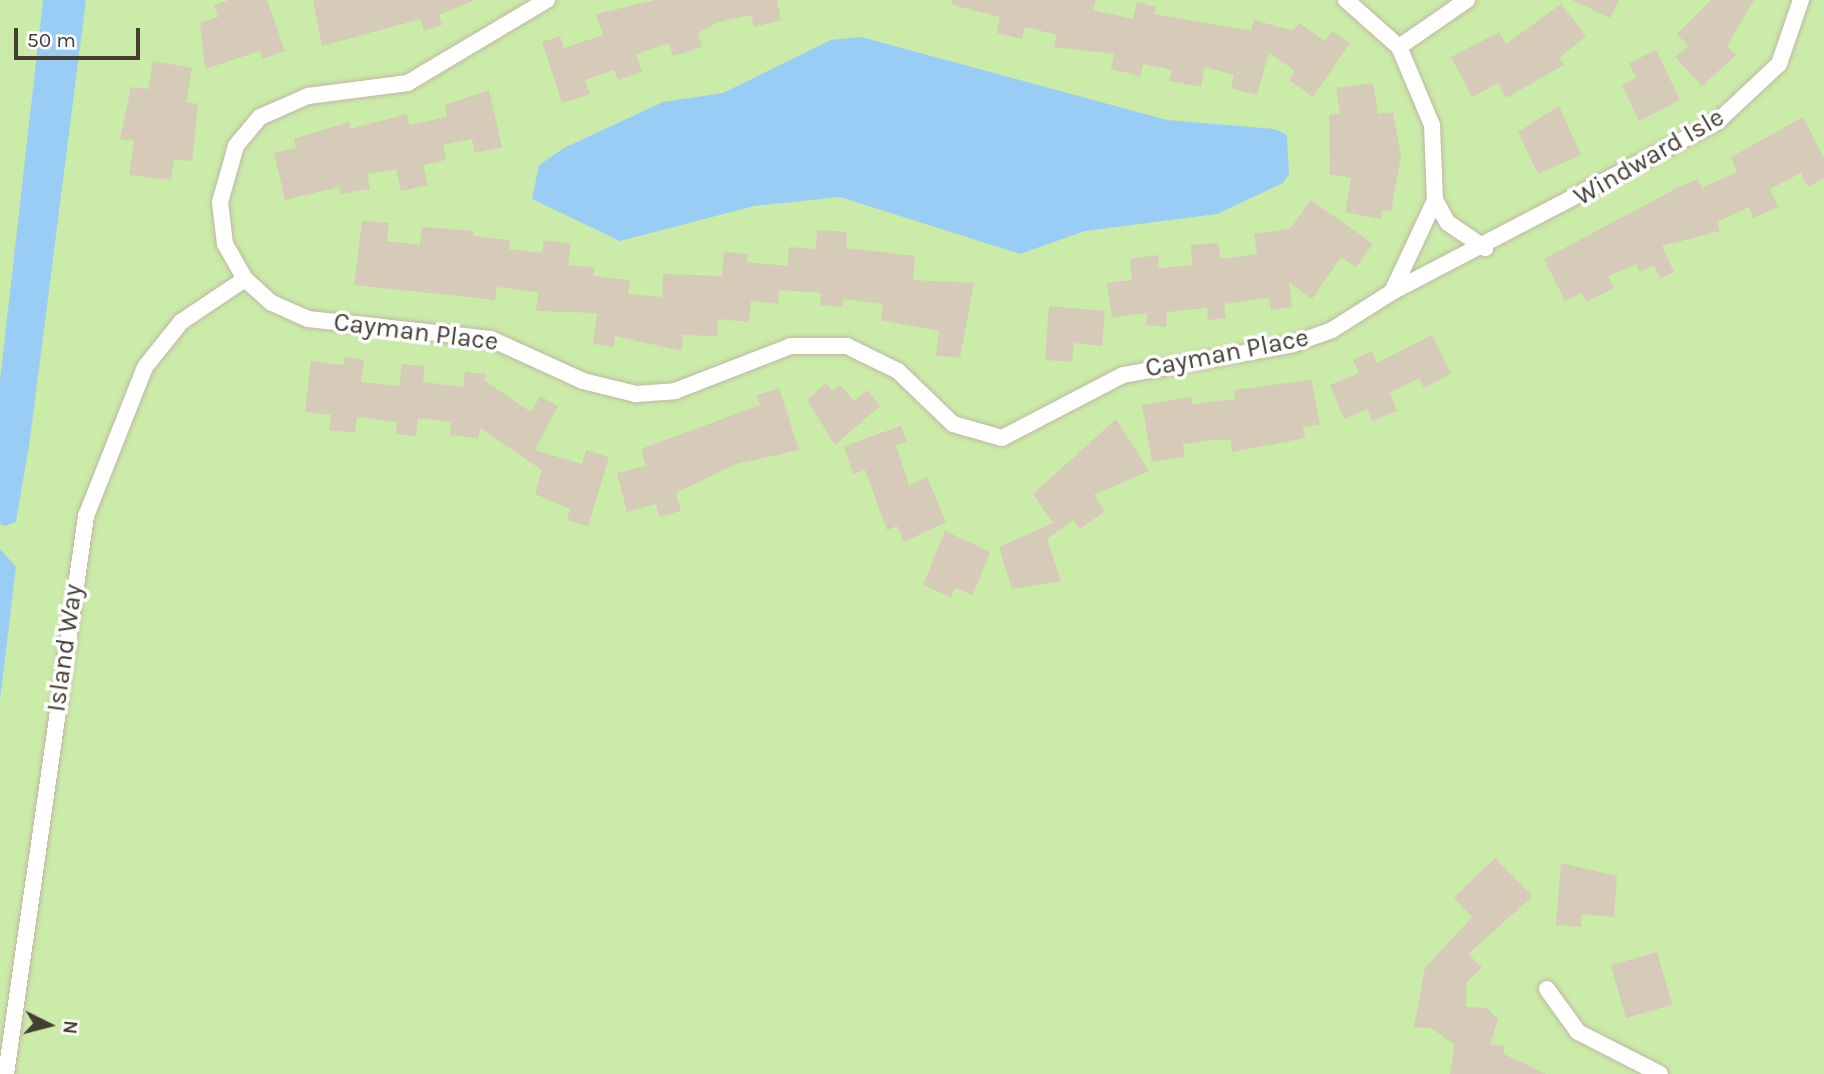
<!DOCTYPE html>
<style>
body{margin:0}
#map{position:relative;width:1824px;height:1074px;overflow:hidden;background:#f3efe3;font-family:Karla,sans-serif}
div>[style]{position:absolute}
.green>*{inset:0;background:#cbeba8;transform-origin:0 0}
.water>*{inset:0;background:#9acdf5}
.building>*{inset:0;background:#d5cbb8;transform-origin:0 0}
.roads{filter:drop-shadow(0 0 2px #bfb7a5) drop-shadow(0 0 2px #bfb7a5)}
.minor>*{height:16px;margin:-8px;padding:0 8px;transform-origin:8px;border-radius:8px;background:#fff}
span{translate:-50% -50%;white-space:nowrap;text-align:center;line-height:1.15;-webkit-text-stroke:7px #fff;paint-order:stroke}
.street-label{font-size:26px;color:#453e33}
.north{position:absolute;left:14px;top:990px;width:70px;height:70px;-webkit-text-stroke:5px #fff;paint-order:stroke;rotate:96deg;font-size:19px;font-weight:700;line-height:28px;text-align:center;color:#453e33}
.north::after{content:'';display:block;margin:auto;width:24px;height:32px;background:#453e33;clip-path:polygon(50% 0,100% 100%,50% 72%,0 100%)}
.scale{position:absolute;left:14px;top:28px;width:126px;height:32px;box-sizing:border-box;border:4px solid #453e33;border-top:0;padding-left:9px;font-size:21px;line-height:24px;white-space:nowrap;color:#453e33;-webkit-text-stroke:5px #fff;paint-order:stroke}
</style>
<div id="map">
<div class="green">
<div style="left:0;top:0;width:1824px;height:1074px"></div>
</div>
<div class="water">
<div style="clip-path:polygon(43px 0,86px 0,30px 439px,16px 522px,5px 526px,0 524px,0 381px)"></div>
<div style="clip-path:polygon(861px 37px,1167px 120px,1275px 129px,1287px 135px,1289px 174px,1283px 183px,1217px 214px,1085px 231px,1020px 254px,840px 197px,754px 206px,620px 241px,532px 199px,539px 165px,564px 148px,663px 102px,723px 93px,831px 40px)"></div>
<div style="clip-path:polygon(0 549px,16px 567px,0 700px)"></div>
</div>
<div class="building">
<div style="clip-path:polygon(229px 0,267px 0,285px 51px,262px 59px,260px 51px,205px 69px,200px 23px,218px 17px,214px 5px)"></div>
<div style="clip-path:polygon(313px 0,475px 0,439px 15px,442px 25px,424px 31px,421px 19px,322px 46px)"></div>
<div style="clip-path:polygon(655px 0,777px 0,781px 20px,754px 27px,751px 15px,718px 22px,698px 33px,702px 47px,673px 56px,669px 43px,636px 54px,642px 72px,618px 80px,614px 70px,585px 80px,590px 94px,562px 103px,542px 42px,560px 36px,564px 48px,603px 35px,596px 14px)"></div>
<div style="clip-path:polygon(952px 0,1096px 0,1093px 10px,1133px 19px,1137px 2px,1156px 7px,1154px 14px,1251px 31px,1254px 20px,1293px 31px,1299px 23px,1325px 41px,1332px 31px,1350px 43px,1313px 97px,1289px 80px,1295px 71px,1269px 52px,1257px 95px,1231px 88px,1234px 75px,1205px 67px,1201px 87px,1169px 81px,1172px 70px,1143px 64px,1140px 76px,1111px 69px,1114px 54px,1054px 47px,1057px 35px,1025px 27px,1022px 39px,997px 33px,1000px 17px,952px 5px)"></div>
<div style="clip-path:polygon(1572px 0,1619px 0,1610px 18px)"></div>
<div style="clip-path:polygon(1711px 0,1754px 0,1727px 46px,1736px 55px,1702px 86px,1675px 57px,1688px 46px,1677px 34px)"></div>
<div style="clip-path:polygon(1561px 4px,1586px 36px,1559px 58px,1564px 65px,1506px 98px,1498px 83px,1472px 97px,1451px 57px,1499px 32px,1506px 44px)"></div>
<div style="clip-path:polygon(1656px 50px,1680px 100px,1639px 121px,1622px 85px,1636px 78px,1629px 63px)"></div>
<div style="clip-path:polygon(153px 61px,192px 68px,186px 102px,198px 104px,192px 161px,174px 159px,171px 180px,129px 175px,134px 141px,120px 139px,131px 87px,148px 89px)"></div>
<div style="clip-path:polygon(1373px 83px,1378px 114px,1393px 112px,1401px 156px,1391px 211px,1382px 210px,1381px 219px,1345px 212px,1351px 178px,1330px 174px,1329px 115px,1340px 113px,1336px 88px)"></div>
<div style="clip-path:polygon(489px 90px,502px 147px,475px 153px,472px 139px,443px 145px,446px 160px,423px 165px,428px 185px,401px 191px,396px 169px,367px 174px,370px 189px,340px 194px,339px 187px,285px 200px,274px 153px,296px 148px,294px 139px,349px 122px,350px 129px,407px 114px,409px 125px,447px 117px,445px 105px)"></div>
<div style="clip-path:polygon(1559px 106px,1581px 155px,1538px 174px,1518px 132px)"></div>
<div style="clip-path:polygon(1803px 117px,1824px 158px,1824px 178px,1808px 187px,1801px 173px,1770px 189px,1778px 207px,1753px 218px,1749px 207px,1717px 222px,1720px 231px,1662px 246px,1674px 272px,1660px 278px,1654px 265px,1640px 272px,1636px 264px,1608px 276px,1614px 288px,1586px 302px,1581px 293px,1565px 301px,1544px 259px,1677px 188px,1698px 179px,1702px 188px,1737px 172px,1731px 157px)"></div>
<div style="clip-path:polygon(1311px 200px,1373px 244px,1356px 267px,1341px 257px,1312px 299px,1289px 282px,1292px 307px,1271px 310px,1269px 298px,1224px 304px,1226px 318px,1208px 320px,1207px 308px,1167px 312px,1166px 327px,1146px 325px,1147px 313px,1112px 318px,1107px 283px,1132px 280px,1130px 259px,1158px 255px,1159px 268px,1192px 265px,1191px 245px,1219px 243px,1220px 259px,1257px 254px,1254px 234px,1290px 229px)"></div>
<div style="clip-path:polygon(362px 221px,389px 223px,387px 241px,420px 245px,422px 227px,474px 231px,473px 236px,510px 240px,509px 249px,542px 253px,544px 240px,571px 244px,568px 265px,594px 267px,593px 276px,630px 280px,628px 294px,662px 297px,663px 274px,722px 276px,724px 252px,747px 254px,747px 262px,788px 266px,789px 247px,816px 249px,817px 230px,847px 232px,846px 248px,915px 256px,913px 280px,974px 283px,960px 358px,936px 355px,939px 331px,881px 320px,883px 304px,843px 299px,843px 307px,820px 305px,821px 293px,779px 290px,778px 304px,751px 301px,749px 322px,718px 319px,717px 336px,683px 335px,682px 351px,615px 336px,614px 347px,593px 344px,597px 313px,536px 311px,538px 292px,497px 287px,495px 300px,354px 285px)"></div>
<div style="clip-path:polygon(1049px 306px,1105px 311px,1102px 346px,1074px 343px,1072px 362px,1045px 360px)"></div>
<div style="clip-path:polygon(1432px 335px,1451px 374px,1424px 388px,1419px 378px,1390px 393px,1397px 411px,1372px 421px,1367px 409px,1344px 419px,1330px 385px,1359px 373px,1353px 360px,1372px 351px,1377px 363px)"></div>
<div style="clip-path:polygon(345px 357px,364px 360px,361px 382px,399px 386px,402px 364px,425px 366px,423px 382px,463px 387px,465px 372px,486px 374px,485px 381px,531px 412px,540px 396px,558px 406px,535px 450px,582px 464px,586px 450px,609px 457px,588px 527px,567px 520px,570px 509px,535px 494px,542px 470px,480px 428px,478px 438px,450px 435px,451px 422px,418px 418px,416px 436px,396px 434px,397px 422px,357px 417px,355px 433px,329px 430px,331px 415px,305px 412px,311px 361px,344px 365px)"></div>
<div style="clip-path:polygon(1311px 380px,1320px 424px,1303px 427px,1305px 438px,1232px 452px,1231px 440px,1211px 440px,1183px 444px,1185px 457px,1152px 462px,1142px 405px,1191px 397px,1192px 404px,1235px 399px,1234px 390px)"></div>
<div style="clip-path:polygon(826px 383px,833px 391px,840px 385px,854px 401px,867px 390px,880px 406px,835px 445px,807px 400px)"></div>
<div style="clip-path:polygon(779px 388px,799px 450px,736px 464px,676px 493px,681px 511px,659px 517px,656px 504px,627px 512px,617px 473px,646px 466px,641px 449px,760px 405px,757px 395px)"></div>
<div style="clip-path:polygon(1116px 419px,1149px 471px,1094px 495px,1105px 511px,1080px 529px,1073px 520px,1047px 539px,1061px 581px,1012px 589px,999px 547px,1053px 523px,1033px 494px)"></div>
<div style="clip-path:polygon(901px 426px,907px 442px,896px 445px,909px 485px,927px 477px,946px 522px,904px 542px,897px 526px,887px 530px,865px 470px,853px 474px,844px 446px)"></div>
<div style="clip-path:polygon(945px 531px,990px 552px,973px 595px,955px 588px,951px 597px,923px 585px)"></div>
<div style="clip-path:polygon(1495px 858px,1533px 896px,1468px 954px,1482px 967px,1467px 982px,1466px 1007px,1487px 1008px,1498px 1019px,1490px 1045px,1504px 1046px,1504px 1054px,1546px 1074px,1450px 1074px,1455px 1045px,1431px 1028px,1414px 1027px,1425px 968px,1472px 917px,1454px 898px)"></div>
<div style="clip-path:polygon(1561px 863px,1617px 876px,1614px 917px,1582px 914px,1581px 927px,1556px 925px)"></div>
<div style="left:1657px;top:952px;width:55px;height:48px;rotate:74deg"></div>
</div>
<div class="roads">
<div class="minor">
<div style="left:547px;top:0;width:162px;rotate:149.2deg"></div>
<div style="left:408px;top:83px;width:101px;rotate:172.6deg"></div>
<div style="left:308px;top:96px;width:52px;rotate:156.4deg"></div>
<div style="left:260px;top:117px;width:38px;rotate:130deg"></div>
<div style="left:236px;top:146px;width:58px;rotate:105.9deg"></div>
<div style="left:220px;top:202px;width:42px;rotate:83.2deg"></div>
<div style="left:225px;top:244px;width:40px;rotate:60.3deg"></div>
<div style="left:245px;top:279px;width:36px;rotate:42deg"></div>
<div style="left:272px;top:303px;width:39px;rotate:24deg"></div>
<div style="left:308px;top:319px;width:184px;rotate:6.2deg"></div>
<div style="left:491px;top:339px;width:101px;rotate:24.5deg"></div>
<div style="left:583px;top:381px;width:55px;rotate:13.8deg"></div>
<div style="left:636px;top:394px;width:39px;rotate:-4deg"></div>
<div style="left:675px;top:391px;width:124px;rotate:-21.2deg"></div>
<div style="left:791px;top:346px;width:56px"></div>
<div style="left:847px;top:346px;width:57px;rotate:26.1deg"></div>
<div style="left:898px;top:371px;width:76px;rotate:43.9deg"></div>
<div style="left:953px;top:424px;width:51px;rotate:15.9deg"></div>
<div style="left:1002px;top:438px;width:136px;rotate:-27.5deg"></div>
<div style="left:1123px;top:375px;width:173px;rotate:-10.3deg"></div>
<div style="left:1293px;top:344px;width:41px;rotate:-19.7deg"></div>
<div style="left:1332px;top:330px;width:71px;rotate:-32.3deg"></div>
<div style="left:1392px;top:292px;width:102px;rotate:-64.9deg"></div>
<div style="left:1435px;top:200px;width:75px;rotate:-92.3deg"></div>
<div style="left:1432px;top:125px;width:85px;rotate:-112.9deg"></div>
<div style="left:1399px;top:47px;width:71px;rotate:-138.4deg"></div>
<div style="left:1399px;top:47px;width:83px;rotate:-34.7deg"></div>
<div style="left:1435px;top:200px;width:26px;rotate:61deg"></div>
<div style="left:1448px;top:223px;width:45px;rotate:34deg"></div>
<div style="left:1392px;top:292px;width:367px;rotate:-27.6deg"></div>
<div style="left:1717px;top:122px;width:85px;rotate:-43.1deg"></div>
<div style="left:1779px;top:64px;width:68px;rotate:-71deg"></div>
<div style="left:1547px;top:989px;width:53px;rotate:54.2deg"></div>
<div style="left:1578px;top:1032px;width:92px;rotate:27.1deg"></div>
<div style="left:6px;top:1074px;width:564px;rotate:-81.84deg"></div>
<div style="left:86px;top:516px;width:160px;rotate:-68.4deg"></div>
<div style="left:145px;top:367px;width:58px;rotate:-51.3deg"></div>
<div style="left:181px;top:322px;width:77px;rotate:-33.9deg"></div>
</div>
</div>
<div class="street-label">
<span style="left:1649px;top:157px;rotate:-30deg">Windward Isle</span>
<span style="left:416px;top:332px;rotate:7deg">Cayman Place</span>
<span style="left:1227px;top:353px;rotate:-11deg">Cayman Place</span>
<span style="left:65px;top:648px;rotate:-82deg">Island Way</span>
</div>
<div class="north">N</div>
<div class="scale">50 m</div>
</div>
